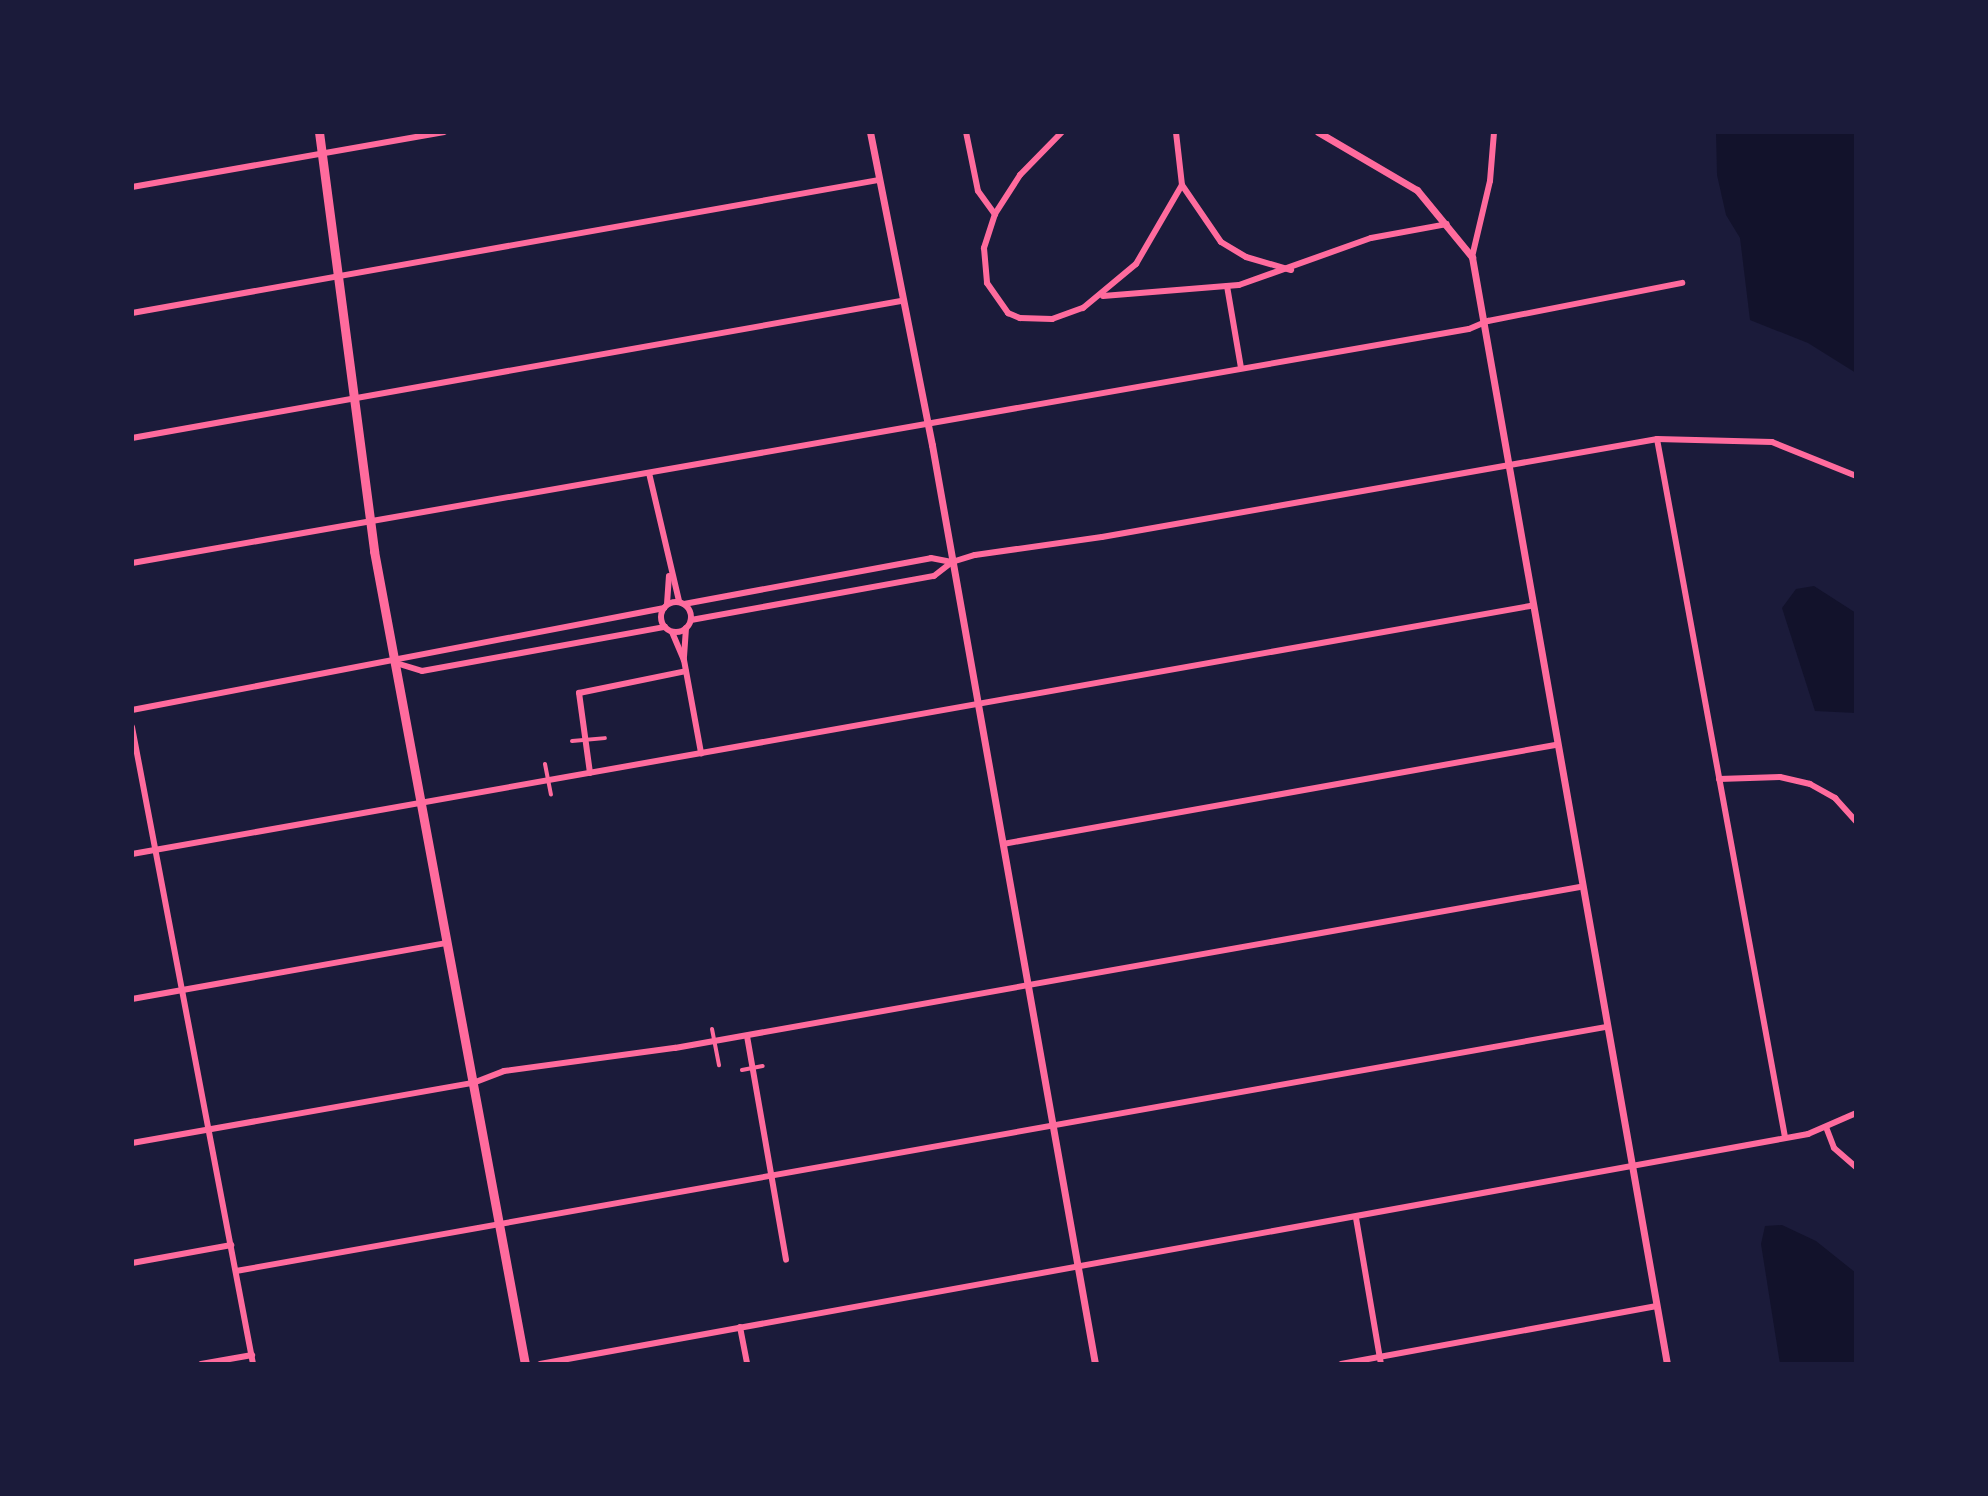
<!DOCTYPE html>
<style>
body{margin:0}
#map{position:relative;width:1988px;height:1496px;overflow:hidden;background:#1b1b3a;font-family:Manrope,sans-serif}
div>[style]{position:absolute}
.water>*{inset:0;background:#12122b}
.pedestrian>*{height:4px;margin:-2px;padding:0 2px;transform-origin:2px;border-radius:2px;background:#ff6b9d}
.minor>*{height:6px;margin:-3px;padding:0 3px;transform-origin:3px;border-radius:3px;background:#ff6b9d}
.minor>.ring{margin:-3px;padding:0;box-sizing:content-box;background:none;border:6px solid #ff6b9d;border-radius:50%}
.tertiary>*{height:7px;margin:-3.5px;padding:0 3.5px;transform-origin:3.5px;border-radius:3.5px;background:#ff6b9d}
.primary>*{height:9px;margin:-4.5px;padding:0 4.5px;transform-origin:4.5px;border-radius:4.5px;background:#ff6b9d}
span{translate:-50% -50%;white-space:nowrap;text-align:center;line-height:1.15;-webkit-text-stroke:8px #1b1b3a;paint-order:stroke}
.frame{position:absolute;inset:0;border:134px solid #1b1b3a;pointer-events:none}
</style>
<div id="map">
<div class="water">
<div style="clip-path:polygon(1716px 132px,1856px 132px,1856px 373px,1808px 343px,1750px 320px,1740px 238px,1726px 215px,1717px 175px)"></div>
<div style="clip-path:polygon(1814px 586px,1856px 613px,1856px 713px,1815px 711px,1782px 608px,1796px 589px)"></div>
<div style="clip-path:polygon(1782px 1225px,1816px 1241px,1856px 1273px,1856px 1364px,1780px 1364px,1761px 1244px,1765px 1226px)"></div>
</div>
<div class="pedestrian">
<div style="left:572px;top:741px;width:33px;rotate:-5deg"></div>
<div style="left:545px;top:764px;width:31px;rotate:79deg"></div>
<div style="left:712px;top:1029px;width:37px;rotate:79deg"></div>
<div style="left:742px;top:1070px;width:21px;rotate:-11deg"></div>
</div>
<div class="minor">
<div style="left:966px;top:132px;width:60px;rotate:78.5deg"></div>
<div style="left:978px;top:191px;width:29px;rotate:54deg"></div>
<div style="left:1062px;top:132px;width:60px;rotate:134.3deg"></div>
<div style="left:1020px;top:175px;width:46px;rotate:122.7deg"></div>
<div style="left:995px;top:214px;width:36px;rotate:108deg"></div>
<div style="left:984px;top:248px;width:35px;rotate:85deg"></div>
<div style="left:987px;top:283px;width:37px;rotate:55deg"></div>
<div style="left:1008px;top:313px;width:13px;rotate:23deg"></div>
<div style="left:1020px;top:318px;width:32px;rotate:2deg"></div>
<div style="left:1052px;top:319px;width:33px;rotate:-20deg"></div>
<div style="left:1083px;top:308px;width:69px;rotate:-39.7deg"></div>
<div style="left:1136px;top:264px;width:91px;rotate:-59.8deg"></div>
<div style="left:1182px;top:185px;width:53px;rotate:-96.5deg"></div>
<div style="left:1182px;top:185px;width:69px;rotate:55.6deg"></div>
<div style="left:1221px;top:242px;width:29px;rotate:31deg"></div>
<div style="left:1246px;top:257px;width:47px;rotate:16.1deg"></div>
<div style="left:132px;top:187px;width:317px;rotate:-10deg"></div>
<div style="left:1472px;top:257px;width:78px;rotate:-76.7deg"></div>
<div style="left:1490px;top:181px;width:49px;rotate:-85.3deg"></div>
<div style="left:1227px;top:286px;width:83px;rotate:80.3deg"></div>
<div style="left:1103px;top:296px;width:136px;rotate:-4.6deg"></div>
<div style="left:1239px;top:285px;width:140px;rotate:-19.6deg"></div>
<div style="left:1371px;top:238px;width:77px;rotate:-10.4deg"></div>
<div style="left:132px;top:313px;width:759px;rotate:-10.1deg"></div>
<div style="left:132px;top:438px;width:781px;rotate:-10.1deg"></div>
<div style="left:1657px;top:439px;width:710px;rotate:79.61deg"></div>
<div style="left:649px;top:473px;width:131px;rotate:76.8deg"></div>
<div style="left:132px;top:563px;width:1357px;rotate:-9.93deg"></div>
<div style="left:1469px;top:329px;width:21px;rotate:-23deg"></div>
<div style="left:1488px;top:321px;width:198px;rotate:-11.1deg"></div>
<div class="ring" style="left:661px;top:602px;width:24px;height:24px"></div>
<div style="left:667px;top:604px;width:28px;rotate:-86deg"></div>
<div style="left:684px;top:604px;width:251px;rotate:-10.5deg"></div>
<div style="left:931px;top:558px;width:21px;rotate:11deg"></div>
<div style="left:691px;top:620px;width:247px;rotate:-10.3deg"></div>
<div style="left:934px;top:576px;width:23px;rotate:-38deg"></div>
<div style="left:952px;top:562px;width:24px;rotate:-17deg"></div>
<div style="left:975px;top:555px;width:128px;rotate:-8.1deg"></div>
<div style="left:1102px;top:537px;width:564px;rotate:-10.01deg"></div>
<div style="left:1657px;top:439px;width:115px;rotate:1.5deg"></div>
<div style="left:1772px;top:442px;width:91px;rotate:22deg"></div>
<div style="left:686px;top:628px;width:32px;rotate:94deg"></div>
<div style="left:684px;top:660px;width:95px;rotate:79.6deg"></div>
<div style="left:672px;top:632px;width:30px;rotate:67deg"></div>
<div style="left:396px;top:663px;width:27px;rotate:17deg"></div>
<div style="left:422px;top:671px;width:247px;rotate:-10.3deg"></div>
<div style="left:132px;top:710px;width:542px;rotate:-10.85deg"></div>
<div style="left:132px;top:727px;width:648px;rotate:79.24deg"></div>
<div style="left:590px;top:773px;width:81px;rotate:-97.8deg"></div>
<div style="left:579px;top:693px;width:109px;rotate:-11.6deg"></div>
<div style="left:1719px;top:779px;width:61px;rotate:-1.9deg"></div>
<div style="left:1780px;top:777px;width:31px;rotate:13deg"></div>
<div style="left:1810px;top:784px;width:29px;rotate:29deg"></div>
<div style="left:1835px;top:798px;width:31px;rotate:48deg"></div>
<div style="left:1003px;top:844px;width:561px;rotate:-10.17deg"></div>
<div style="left:132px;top:854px;width:1420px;rotate:-10.06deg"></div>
<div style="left:132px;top:999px;width:320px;rotate:-10.1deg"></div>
<div style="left:747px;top:1036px;width:227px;rotate:80.1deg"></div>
<div style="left:1826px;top:1127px;width:22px;rotate:69deg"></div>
<div style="left:1834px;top:1148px;width:29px;rotate:41deg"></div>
<div style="left:132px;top:1143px;width:346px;rotate:-10deg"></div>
<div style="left:473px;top:1083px;width:33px;rotate:-21deg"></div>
<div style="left:504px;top:1071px;width:173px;rotate:-7.7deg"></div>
<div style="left:675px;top:1048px;width:919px;rotate:-10.09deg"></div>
<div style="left:1356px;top:1218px;width:148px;rotate:80.3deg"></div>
<div style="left:132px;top:1263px;width:101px;rotate:-10.3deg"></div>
<div style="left:236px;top:1271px;width:1392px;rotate:-10.1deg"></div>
<div style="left:740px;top:1327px;width:38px;rotate:79deg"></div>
<div style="left:201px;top:1364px;width:52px;rotate:-10deg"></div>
<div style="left:540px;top:1364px;width:1289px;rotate:-10.28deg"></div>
<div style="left:1808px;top:1134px;width:52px;rotate:-23.6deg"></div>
<div style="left:1341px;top:1364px;width:321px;rotate:-10.4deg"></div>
</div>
<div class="tertiary">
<div style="left:870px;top:132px;width:319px;rotate:78.8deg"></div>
<div style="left:932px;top:445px;width:933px;rotate:79.94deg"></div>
<div style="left:1318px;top:132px;width:115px;rotate:30.4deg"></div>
<div style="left:1417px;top:190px;width:87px;rotate:50.6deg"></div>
<div style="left:1472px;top:257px;width:1124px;rotate:80.01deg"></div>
</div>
<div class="primary">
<div style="left:319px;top:132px;width:423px;rotate:82.5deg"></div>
<div style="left:374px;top:551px;width:827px;rotate:79.48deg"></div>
</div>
<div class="frame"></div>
</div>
